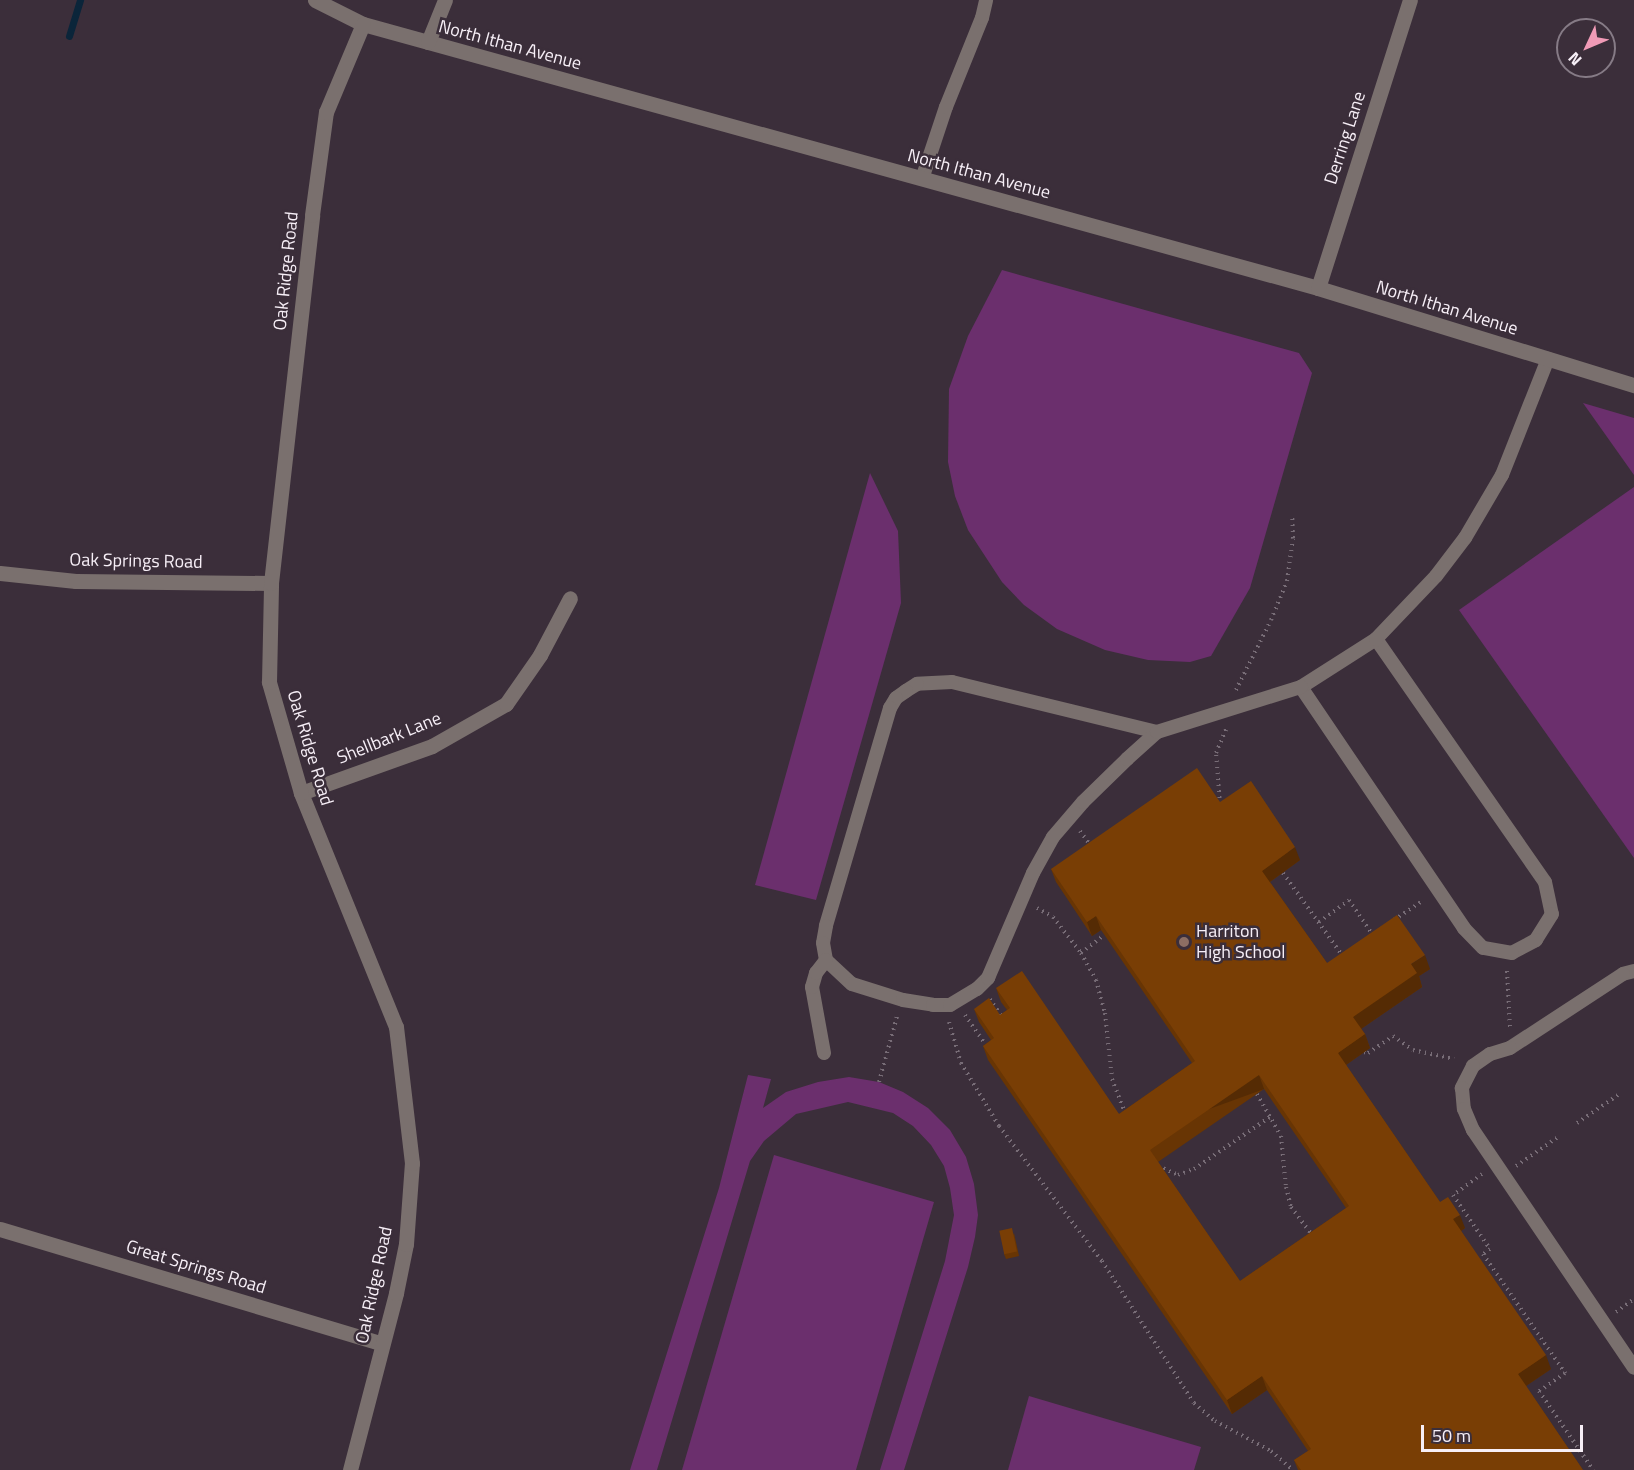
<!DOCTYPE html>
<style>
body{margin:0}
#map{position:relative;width:1634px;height:1470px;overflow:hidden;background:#3b2e3a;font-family:"Titillium Web",sans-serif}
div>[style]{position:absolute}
.green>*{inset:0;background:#6b2f6d}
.stream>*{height:7px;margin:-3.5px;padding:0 3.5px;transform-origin:3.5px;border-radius:3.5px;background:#0b253a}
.path>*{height:4px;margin-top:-2px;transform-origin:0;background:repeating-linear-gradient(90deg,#786d77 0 1.5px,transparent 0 6px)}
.lane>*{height:14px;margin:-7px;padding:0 7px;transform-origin:7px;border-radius:7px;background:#7a706e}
.street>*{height:15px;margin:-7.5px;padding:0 7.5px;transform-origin:7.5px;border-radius:7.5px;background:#7a706e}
.wall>*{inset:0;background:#683504}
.shaded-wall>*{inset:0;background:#552b04;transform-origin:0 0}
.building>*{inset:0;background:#793e05;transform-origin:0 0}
.dots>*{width:16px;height:16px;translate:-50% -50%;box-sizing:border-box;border:3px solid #3b2e3a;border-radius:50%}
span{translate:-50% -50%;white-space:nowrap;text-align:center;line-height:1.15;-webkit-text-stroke:5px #3b2e3a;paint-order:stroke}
.street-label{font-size:18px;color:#f7eff7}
.poi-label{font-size:18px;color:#f7eff7}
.left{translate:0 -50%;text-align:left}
.north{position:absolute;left:1556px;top:18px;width:60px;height:60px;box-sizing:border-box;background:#3b2e3a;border:2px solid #867b86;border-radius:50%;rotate:226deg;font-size:16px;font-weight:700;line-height:24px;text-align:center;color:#f7eff7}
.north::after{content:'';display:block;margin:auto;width:21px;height:27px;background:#f09ab6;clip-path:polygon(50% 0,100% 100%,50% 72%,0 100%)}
.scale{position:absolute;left:1421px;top:1425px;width:162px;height:27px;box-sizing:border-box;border:3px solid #f7eff7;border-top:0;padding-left:8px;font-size:18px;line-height:21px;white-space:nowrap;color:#f7eff7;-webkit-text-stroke:4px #3b2e3a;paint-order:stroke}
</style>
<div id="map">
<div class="green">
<div style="clip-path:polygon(1002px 270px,1299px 353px,1312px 373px,1250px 588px,1211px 656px,1190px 662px,1148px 660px,1105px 650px,1057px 629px,1024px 605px,1002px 582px,968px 530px,955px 496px,948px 462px,949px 389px,968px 336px)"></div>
<div style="clip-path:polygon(1583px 403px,1634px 418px,1634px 475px)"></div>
<div style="clip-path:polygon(870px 473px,898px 531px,901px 603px,816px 900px,755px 885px)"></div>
<div style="clip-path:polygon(1634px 487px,1634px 858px,1459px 610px)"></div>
<div style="clip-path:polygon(748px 1075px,771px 1079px,763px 1108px,786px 1092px,818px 1082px,849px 1077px,879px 1082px,903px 1092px,928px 1108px,950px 1130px,966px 1157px,974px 1184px,978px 1215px,975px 1237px,968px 1267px,904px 1470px,880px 1470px,945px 1261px,954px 1215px,950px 1188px,944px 1166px,931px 1145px,913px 1126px,893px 1113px,848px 1102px,796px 1114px,764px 1141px,750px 1161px,657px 1470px,630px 1470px,719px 1188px)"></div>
<div style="clip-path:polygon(774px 1155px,934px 1202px,856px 1470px,682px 1470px)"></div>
<div style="clip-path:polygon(1029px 1396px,1201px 1447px,1194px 1470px,1008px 1470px)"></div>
</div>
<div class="stream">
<div style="left:69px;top:36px;width:38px;rotate:-73deg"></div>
</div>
<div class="path">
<div style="left:1236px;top:690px;width:78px;rotate:-63.4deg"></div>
<div style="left:1271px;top:620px;width:42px;rotate:-67.7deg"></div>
<div style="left:1287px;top:581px;width:43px;rotate:-82.1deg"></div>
<div style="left:1293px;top:538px;width:23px;rotate:-92deg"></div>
<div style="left:1220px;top:804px;width:51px;rotate:-94.5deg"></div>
<div style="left:1216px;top:753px;width:26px;rotate:-67deg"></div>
<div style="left:1080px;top:831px;width:17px;rotate:54deg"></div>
<div style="left:1283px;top:873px;width:101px;rotate:54.3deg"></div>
<div style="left:1037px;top:908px;width:18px;rotate:29deg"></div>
<div style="left:1053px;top:917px;width:46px;rotate:52.1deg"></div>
<div style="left:1081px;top:953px;width:31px;rotate:61deg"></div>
<div style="left:1096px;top:980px;width:34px;rotate:75deg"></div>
<div style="left:1105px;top:1013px;width:66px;rotate:83.9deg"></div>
<div style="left:1112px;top:1079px;width:36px;rotate:69deg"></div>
<div style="left:1394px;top:920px;width:32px;rotate:-34deg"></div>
<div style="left:1319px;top:922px;width:37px;rotate:-36deg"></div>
<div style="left:1349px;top:900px;width:41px;rotate:55.9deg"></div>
<div style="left:1081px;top:953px;width:29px;rotate:-38deg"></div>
<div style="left:1507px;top:971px;width:56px;rotate:86.9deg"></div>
<div style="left:990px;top:999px;width:23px;rotate:56deg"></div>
<div style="left:965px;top:1015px;width:40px;rotate:55.1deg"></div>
<div style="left:949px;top:1022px;width:43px;rotate:73.7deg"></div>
<div style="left:961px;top:1063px;width:74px;rotate:58.9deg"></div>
<div style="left:999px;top:1126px;width:170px;rotate:52.7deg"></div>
<div style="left:1102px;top:1261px;width:169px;rotate:57.1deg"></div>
<div style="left:1194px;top:1403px;width:28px;rotate:41deg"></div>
<div style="left:1215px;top:1421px;width:64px;rotate:28.2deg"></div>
<div style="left:1271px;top:1451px;width:29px;rotate:41deg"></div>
<div style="left:1364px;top:1052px;width:4px;rotate:14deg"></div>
<div style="left:1368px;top:1053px;width:30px;rotate:-34deg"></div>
<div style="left:1393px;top:1036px;width:24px;rotate:35deg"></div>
<div style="left:1413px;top:1050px;width:42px;rotate:12.4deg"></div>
<div style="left:879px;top:1082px;width:68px;rotate:-74.7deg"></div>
<div style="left:1257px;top:1094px;width:48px;rotate:60.3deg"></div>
<div style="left:1281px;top:1136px;width:51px;rotate:84.4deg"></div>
<div style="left:1286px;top:1187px;width:21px;rotate:76deg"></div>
<div style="left:1291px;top:1207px;width:36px;rotate:53deg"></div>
<div style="left:1577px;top:1123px;width:53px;rotate:-34.3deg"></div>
<div style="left:1158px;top:1166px;width:22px;rotate:24deg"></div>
<div style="left:1178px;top:1175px;width:17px;rotate:-21deg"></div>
<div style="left:1194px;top:1169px;width:92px;rotate:-34.4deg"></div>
<div style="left:1516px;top:1166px;width:51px;rotate:-34.6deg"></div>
<div style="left:1482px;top:1174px;width:36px;rotate:144deg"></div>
<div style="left:1453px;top:1195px;width:65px;rotate:55.6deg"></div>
<div style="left:1490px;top:1249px;width:9px;rotate:144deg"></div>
<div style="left:1483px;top:1254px;width:145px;rotate:55.4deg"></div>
<div style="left:1565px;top:1373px;width:32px;rotate:145deg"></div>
<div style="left:1539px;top:1391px;width:96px;rotate:55.6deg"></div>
<div style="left:1616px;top:1312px;width:22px;rotate:-36deg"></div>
</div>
<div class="lane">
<div style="left:922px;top:179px;width:76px;rotate:-71.6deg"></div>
<div style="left:946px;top:107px;width:96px;rotate:-68deg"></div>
<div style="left:982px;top:18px;width:18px;rotate:-77deg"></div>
<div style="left:1376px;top:639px;width:296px;rotate:55.2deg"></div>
<div style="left:1545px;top:882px;width:33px;rotate:78deg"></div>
<div style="left:1552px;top:914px;width:31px;rotate:122deg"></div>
<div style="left:1536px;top:940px;width:27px;rotate:152deg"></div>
<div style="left:1512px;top:953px;width:29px;rotate:-170deg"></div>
<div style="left:1483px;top:948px;width:28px;rotate:-134deg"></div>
<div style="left:1464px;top:928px;width:291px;rotate:-124.1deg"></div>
<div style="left:1301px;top:687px;width:89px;rotate:-32.6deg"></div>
<div style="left:1376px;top:639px;width:87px;rotate:-46.4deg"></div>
<div style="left:1436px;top:576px;width:48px;rotate:-52.7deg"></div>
<div style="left:1465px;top:538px;width:73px;rotate:-59.6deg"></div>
<div style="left:1502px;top:475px;width:125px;rotate:-68.4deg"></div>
<div style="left:1157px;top:732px;width:211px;rotate:-166.3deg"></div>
<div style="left:952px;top:682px;width:35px;rotate:177deg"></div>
<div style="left:917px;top:684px;width:13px;rotate:148deg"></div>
<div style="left:906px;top:691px;width:12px;rotate:145deg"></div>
<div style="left:896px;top:698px;width:12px;rotate:121deg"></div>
<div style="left:890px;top:708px;width:227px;rotate:106.4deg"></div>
<div style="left:826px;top:926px;width:17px;rotate:100deg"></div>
<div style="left:823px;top:943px;width:17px;rotate:80deg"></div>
<div style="left:826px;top:960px;width:35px;rotate:43deg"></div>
<div style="left:852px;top:984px;width:53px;rotate:17.4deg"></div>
<div style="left:903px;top:1000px;width:30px;rotate:9deg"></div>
<div style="left:933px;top:1005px;width:17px"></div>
<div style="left:950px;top:1005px;width:31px;rotate:-31deg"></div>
<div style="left:977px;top:989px;width:16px;rotate:-45deg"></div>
<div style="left:988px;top:978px;width:114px;rotate:-66.8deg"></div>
<div style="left:1033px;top:873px;width:41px;rotate:-60.9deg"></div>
<div style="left:1053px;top:837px;width:46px;rotate:-49.4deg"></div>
<div style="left:1083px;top:802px;width:62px;rotate:-44.3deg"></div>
<div style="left:1127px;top:759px;width:40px;rotate:-42deg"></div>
<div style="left:1157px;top:732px;width:151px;rotate:-17.4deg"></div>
<div style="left:1634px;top:971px;width:11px;rotate:165deg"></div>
<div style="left:1623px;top:974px;width:135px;rotate:146.8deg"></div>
<div style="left:1510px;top:1048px;width:21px;rotate:163deg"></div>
<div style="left:1490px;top:1054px;width:21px;rotate:145deg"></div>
<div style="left:1473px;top:1066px;width:25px;rotate:117deg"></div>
<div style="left:1462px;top:1088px;width:21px;rotate:85deg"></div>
<div style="left:1464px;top:1109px;width:23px;rotate:67deg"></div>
<div style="left:1473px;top:1130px;width:287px;rotate:55.9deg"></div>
<div style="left:824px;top:1053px;width:67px;rotate:-100.3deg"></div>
<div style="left:812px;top:987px;width:15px;rotate:-74deg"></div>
<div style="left:816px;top:973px;width:16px;rotate:-52deg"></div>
</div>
<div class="street">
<div style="left:315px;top:0;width:54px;rotate:26.6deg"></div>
<div style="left:363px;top:24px;width:991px;rotate:15.45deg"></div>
<div style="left:1318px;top:288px;width:331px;rotate:17.1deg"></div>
<div style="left:428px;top:42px;width:45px;rotate:-68deg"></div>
<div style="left:1318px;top:288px;width:302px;rotate:-72.3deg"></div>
<div style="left:0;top:573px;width:76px;rotate:6deg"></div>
<div style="left:76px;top:581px;width:195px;rotate:0.6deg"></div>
<div style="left:301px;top:793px;width:139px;rotate:-19.7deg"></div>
<div style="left:432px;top:746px;width:85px;rotate:-29.6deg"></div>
<div style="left:506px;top:704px;width:60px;rotate:-55.2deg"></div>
<div style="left:540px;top:655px;width:64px;rotate:-62.2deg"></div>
<div style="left:0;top:1229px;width:398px;rotate:16.7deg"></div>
<div style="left:350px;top:1470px;width:183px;rotate:-75.4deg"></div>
<div style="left:396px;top:1293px;width:50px;rotate:-78.5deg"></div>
<div style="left:406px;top:1244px;width:81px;rotate:-85.8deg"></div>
<div style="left:412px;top:1163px;width:137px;rotate:-96.7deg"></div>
<div style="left:396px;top:1027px;width:253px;rotate:-112.1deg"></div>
<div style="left:301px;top:793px;width:116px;rotate:-106.1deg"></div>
<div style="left:269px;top:682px;width:99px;rotate:-88.8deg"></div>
<div style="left:271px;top:583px;width:370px;rotate:-83.6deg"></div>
<div style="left:312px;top:215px;width:104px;rotate:-82.3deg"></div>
<div style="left:326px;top:112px;width:95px;rotate:-67.2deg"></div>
</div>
<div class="wall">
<div style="clip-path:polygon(evenodd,1220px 802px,1300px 860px,1270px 882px,1327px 963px,1430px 969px,1419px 976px,1422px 987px,1361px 1029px,1365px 1034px,1370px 1048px,1346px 1065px,1440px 1202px,1465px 1228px,1461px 1231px,1551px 1369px,1526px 1386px,1583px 1470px,1298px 1470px,1294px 1460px,1308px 1451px,1267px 1390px,1232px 1414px,988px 1060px,983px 1046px,991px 1040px,979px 1022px,974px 1009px,1000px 1015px,1007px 1010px,1001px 1002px,996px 988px,1119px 1114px,1192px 1063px,1101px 930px,1092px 936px,1056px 882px,1051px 869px,1220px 802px,1264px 1089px,1346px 1208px,1240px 1281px,1158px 1162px,1264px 1089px)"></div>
<div style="clip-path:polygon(1014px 1233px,1019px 1256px,1006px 1259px,1004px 1254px)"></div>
</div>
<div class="shaded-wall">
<div style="clip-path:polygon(1295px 847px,1300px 860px,1267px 884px,1262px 871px)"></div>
<div style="clip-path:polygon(1096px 916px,1101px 930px,1092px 936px,1087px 922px)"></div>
<div style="clip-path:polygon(1425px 955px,1430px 969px,1419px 976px,1422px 987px,1358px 1031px,1353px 1017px,1411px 964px)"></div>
<div style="clip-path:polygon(1365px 1034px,1370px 1048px,1343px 1067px,1338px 1053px)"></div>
<div style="left:1259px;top:1075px;width:15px;height:132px;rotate:70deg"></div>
<div style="clip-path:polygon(1460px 1215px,1465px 1228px,1458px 1233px,1453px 1219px)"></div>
<div style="clip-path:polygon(1546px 1355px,1551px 1369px,1523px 1388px,1518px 1374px)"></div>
<div style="clip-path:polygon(1262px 1376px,1267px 1390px,1232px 1414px,1227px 1400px)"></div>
</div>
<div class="building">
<div style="clip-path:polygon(evenodd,1197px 768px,1220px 802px,1251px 781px,1295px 847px,1262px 871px,1327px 963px,1397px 915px,1425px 955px,1411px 964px,1417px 973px,1353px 1017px,1365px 1034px,1338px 1053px,1440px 1202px,1448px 1197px,1460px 1215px,1453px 1219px,1546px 1355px,1518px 1374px,1583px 1470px,1301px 1470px,1294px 1460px,1311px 1449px,1262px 1376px,1227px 1400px,983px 1046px,994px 1038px,974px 1009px,989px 998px,1000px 1015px,1010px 1008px,996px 988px,1022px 971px,1119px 1114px,1195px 1061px,1096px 916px,1087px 922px,1051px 869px,1197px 768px,1259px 1075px,1349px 1206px,1240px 1281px,1150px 1150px,1259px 1075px)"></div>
<div style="left:1012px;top:1228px;width:24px;height:13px;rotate:78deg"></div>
</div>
<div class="dots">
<div style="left:1184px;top:942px;background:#8d6e63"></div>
</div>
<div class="street-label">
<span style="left:510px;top:45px;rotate:15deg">North Ithan Avenue</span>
<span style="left:1345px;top:138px;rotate:-72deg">Derring Lane</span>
<span style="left:979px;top:174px;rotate:15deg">North Ithan Avenue</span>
<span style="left:286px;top:271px;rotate:-84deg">Oak Ridge Road</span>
<span style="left:1447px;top:308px;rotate:17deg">North Ithan Avenue</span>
<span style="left:136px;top:561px;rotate:1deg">Oak Springs Road</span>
<span style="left:389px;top:738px;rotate:-22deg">Shellbark Lane</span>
<span style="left:310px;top:748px;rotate:73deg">Oak Ridge Road</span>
<span style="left:196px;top:1267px;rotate:17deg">Great Springs Road</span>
<span style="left:374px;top:1285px;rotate:-78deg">Oak Ridge Road</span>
</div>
<div class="poi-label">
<span class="left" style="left:1196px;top:942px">Harriton<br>High School</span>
</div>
<div class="north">N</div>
<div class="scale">50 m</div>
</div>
